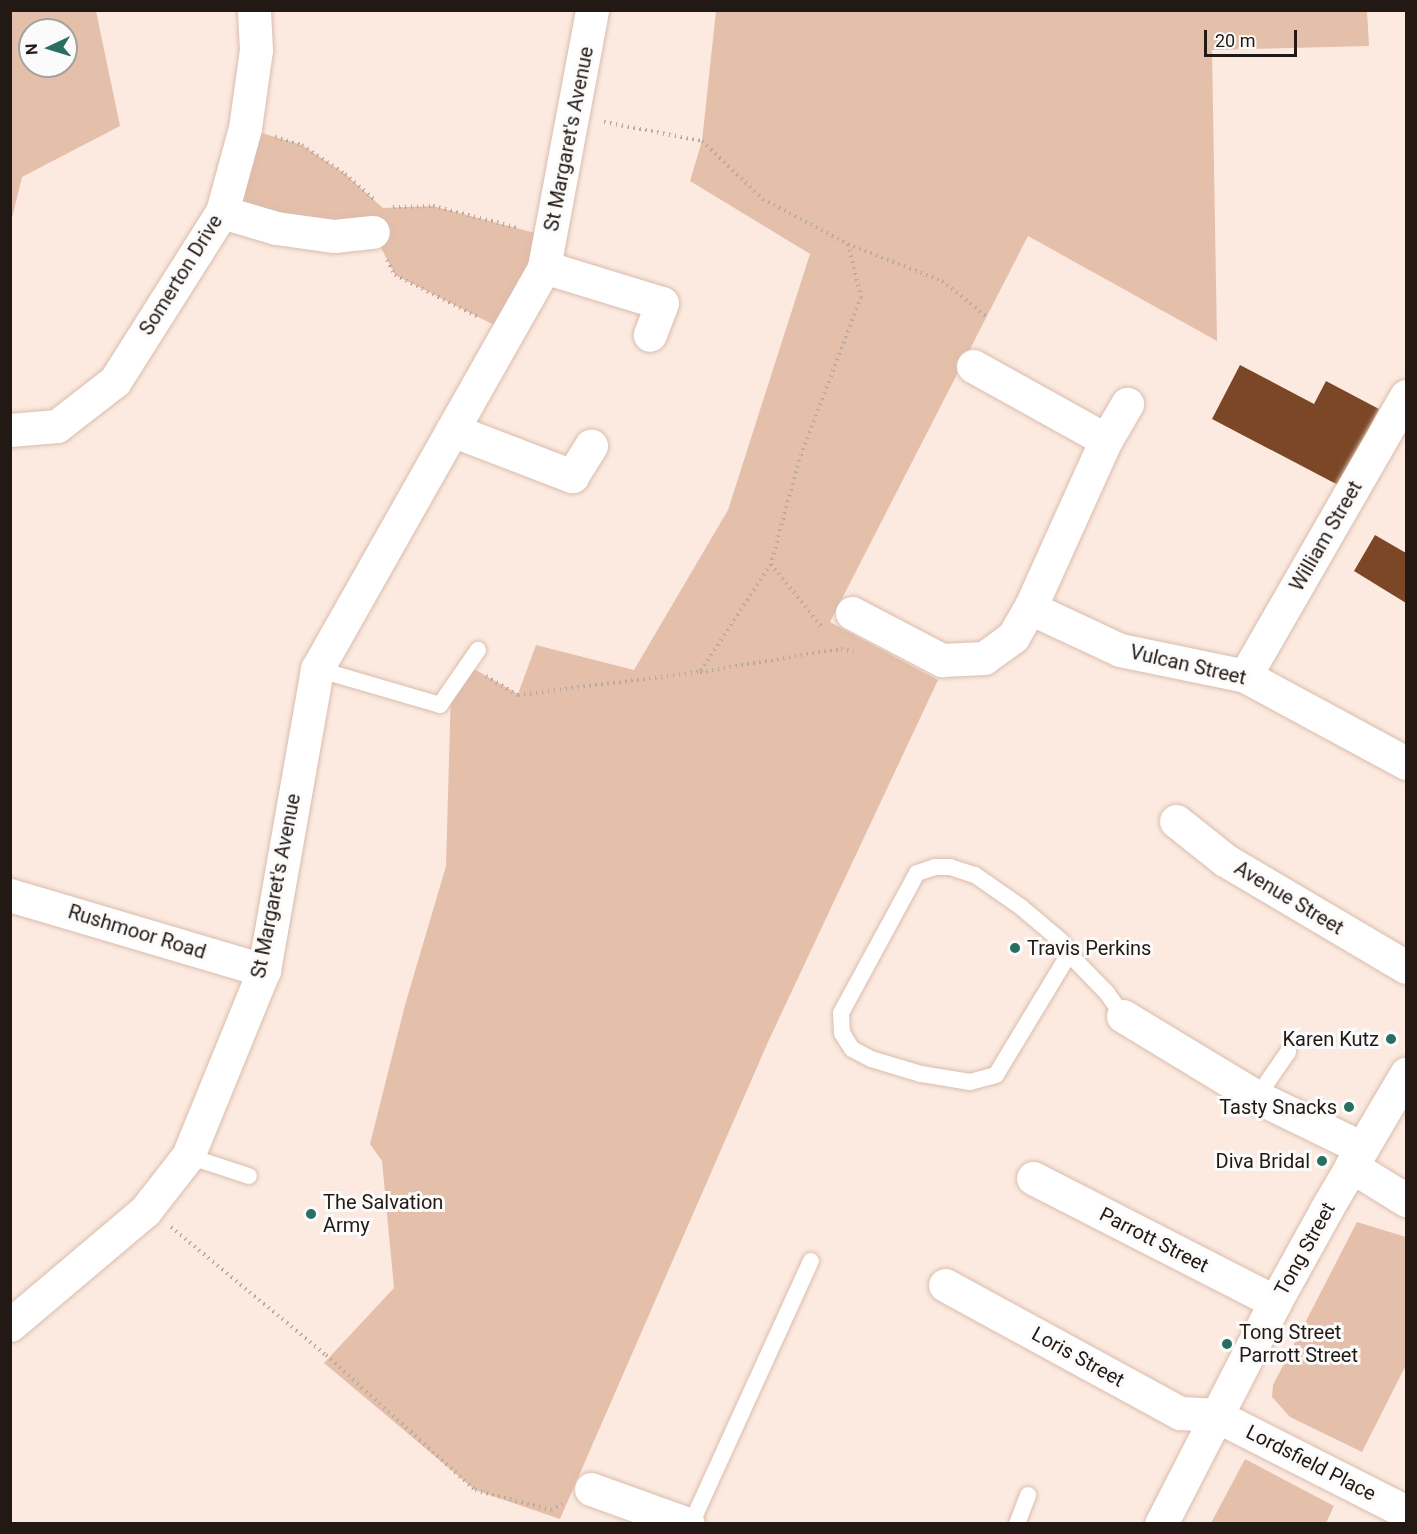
<!DOCTYPE html>
<style>
body{margin:0}
#map{position:relative;width:1417px;height:1534px;overflow:hidden;background:#fceae0;font-family:Roboto,sans-serif}
div>[style]{position:absolute}
.green>*{inset:0;background:#e4bfaa}
.building>*{inset:0;background:#7b4727}
.path>*{height:4px;margin-top:-2px;transform-origin:0;background:repeating-linear-gradient(90deg,#b9aaa1 0 1.5px,transparent 0 6px)}
.roads{filter:drop-shadow(0 0 2px #d9bdad) drop-shadow(0 0 2px #d9bdad)}
.lane>*{height:16px;margin:-8px;padding:0 8px;transform-origin:8px;border-radius:8px;background:#fff}
.street>*{height:33px;margin:-16.5px;padding:0 16.5px;transform-origin:16.5px;border-radius:16.5px;background:#fff}
.highway>*{height:33px;margin:-16.5px;padding:0 16.5px;transform-origin:16.5px;border-radius:16.5px;background:#fff}
.dots>*{width:16px;height:16px;translate:-50% -50%;box-sizing:border-box;border:3px solid #fbfbfb;border-radius:50%}
span{translate:-50% -50%;white-space:nowrap;text-align:center;line-height:1.15;-webkit-text-stroke:6px #fbfbfb;paint-order:stroke}
.street-label{font-size:20px;color:#231914}
.poi-label{font-size:20px;color:#231914}
.left{translate:0 -50%;text-align:left}
.right{translate:-100% -50%;text-align:right}
.frame{position:absolute;inset:0;border:12px solid #231914;pointer-events:none}
.north{position:absolute;left:18px;top:18px;width:60px;height:60px;box-sizing:border-box;background:#fbfbfb;border:2px solid #a5a19f;border-radius:50%;rotate:266deg;font-size:16px;font-weight:700;line-height:24px;text-align:center;color:#231914}
.north::after{content:'';display:block;margin:auto;width:21px;height:27px;background:#286e61;clip-path:polygon(50% 0,100% 100%,50% 72%,0 100%)}
.scale{position:absolute;left:1204px;top:30px;width:93px;height:27px;box-sizing:border-box;border:3px solid #231914;border-top:0;padding-left:8px;font-size:18px;line-height:21px;white-space:nowrap;color:#231914;-webkit-text-stroke:4px #fbfbfb;paint-order:stroke}
</style>
<div id="map">
<div class="green">
<div style="clip-path:polygon(evenodd,11px 10px,96px 11px,120px 126px,22px 177px,11px 222px,11px 10px,30px 30px,66px 30px,66px 66px,30px 66px,30px 30px)"></div>
<div style="clip-path:polygon(716px 11px,1367px 11px,1369px 46px,1212px 50px,1217px 341px,1028px 236px,830px 622px,938px 680px,768px 1042px,560px 1519px,475px 1490px,324px 1363px,394px 1288px,382px 1161px,370px 1144px,405px 1005px,446px 866px,451px 689px,467px 665px,518px 694px,536px 645px,634px 670px,728px 510px,810px 254px,690px 181px,702px 141px)"></div>
<div style="clip-path:polygon(245px 128px,302px 145px,345px 174px,383px 208px,433px 206px,550px 237px,508px 332px,395px 275px,373px 232px,222px 212px)"></div>
<div style="clip-path:polygon(1357px 1222px,1406px 1237px,1406px 1365px,1362px 1452px,1290px 1417px,1272px 1397px,1273px 1385px)"></div>
<div style="clip-path:polygon(1245px 1459px,1334px 1506px,1326px 1523px,1211px 1523px)"></div>
</div>
<div class="building">
<div style="clip-path:polygon(1240px 365px,1314px 404px,1326px 381px,1379px 409px,1340px 486px,1212px 419px)"></div>
<div style="clip-path:polygon(1375px 535px,1406px 553px,1406px 603px,1354px 571px)"></div>
</div>
<div class="path">
<div style="left:604px;top:122px;width:100px;rotate:11deg"></div>
<div style="left:702px;top:141px;width:84px;rotate:43.6deg"></div>
<div style="left:763px;top:199px;width:96px;rotate:27.9deg"></div>
<div style="left:848px;top:244px;width:55px;rotate:76.2deg"></div>
<div style="left:861px;top:297px;width:174px;rotate:110.8deg"></div>
<div style="left:799px;top:460px;width:108px;rotate:105.1deg"></div>
<div style="left:771px;top:564px;width:129px;rotate:123.3deg"></div>
<div style="left:275px;top:137px;width:28px;rotate:17deg"></div>
<div style="left:302px;top:145px;width:52px;rotate:34deg"></div>
<div style="left:345px;top:174px;width:38px;rotate:41deg"></div>
<div style="left:393px;top:207px;width:40px;rotate:-1.4deg"></div>
<div style="left:433px;top:206px;width:88px;rotate:14.5deg"></div>
<div style="left:848px;top:244px;width:101px;rotate:21.5deg"></div>
<div style="left:942px;top:281px;width:56px;rotate:38.5deg"></div>
<div style="left:387px;top:260px;width:17px;rotate:62deg"></div>
<div style="left:395px;top:275px;width:95px;rotate:26.8deg"></div>
<div style="left:771px;top:564px;width:80px;rotate:51.1deg"></div>
<div style="left:486px;top:676px;width:37px;rotate:31deg"></div>
<div style="left:518px;top:695px;width:183px;rotate:-7.2deg"></div>
<div style="left:700px;top:672px;width:143px;rotate:-9.3deg"></div>
<div style="left:841px;top:649px;width:13px;rotate:13deg"></div>
<div style="left:171px;top:1227px;width:201px;rotate:39.6deg"></div>
<div style="left:326px;top:1355px;width:201px;rotate:42.2deg"></div>
<div style="left:475px;top:1490px;width:79px;rotate:14.7deg"></div>
<div style="left:551px;top:1510px;width:13px;rotate:-29deg"></div>
</div>
<div class="roads">
<div class="lane">
<div style="left:317px;top:669px;width:128px;rotate:16.3deg"></div>
<div style="left:440px;top:705px;width:67px;rotate:-55.4deg"></div>
<div style="left:1069px;top:954px;width:141px;rotate:121.1deg"></div>
<div style="left:996px;top:1075px;width:27px;rotate:165deg"></div>
<div style="left:970px;top:1082px;width:50px;rotate:-170.7deg"></div>
<div style="left:921px;top:1074px;width:52px;rotate:-163.3deg"></div>
<div style="left:871px;top:1059px;width:21px;rotate:-152deg"></div>
<div style="left:852px;top:1049px;width:19px;rotate:-122deg"></div>
<div style="left:842px;top:1033px;width:20px;rotate:-93deg"></div>
<div style="left:841px;top:1013px;width:159px;rotate:-61.5deg"></div>
<div style="left:917px;top:873px;width:19px;rotate:-18deg"></div>
<div style="left:935px;top:867px;width:15px"></div>
<div style="left:950px;top:867px;width:26px;rotate:18deg"></div>
<div style="left:975px;top:875px;width:56px;rotate:34.8deg"></div>
<div style="left:1021px;top:907px;width:52px;rotate:40.4deg"></div>
<div style="left:1061px;top:941px;width:15px;rotate:58deg"></div>
<div style="left:1069px;top:954px;width:54px;rotate:45.7deg"></div>
<div style="left:1107px;top:993px;width:28px;rotate:55deg"></div>
<div style="left:1257px;top:1097px;width:55px;rotate:-55.4deg"></div>
<div style="left:188px;top:1156px;width:64px;rotate:18.2deg"></div>
<div style="left:691px;top:1524px;width:289px;rotate:-65.5deg"></div>
<div style="left:1017px;top:1524px;width:31px;rotate:-69deg"></div>
</div>
<div class="street">
<div style="left:222px;top:212px;width:56px;rotate:16.5deg"></div>
<div style="left:276px;top:228px;width:59px;rotate:7.9deg"></div>
<div style="left:334px;top:236px;width:39px;rotate:-6deg"></div>
<div style="left:544px;top:267px;width:123px;rotate:17deg"></div>
<div style="left:662px;top:303px;width:34px;rotate:111deg"></div>
<div style="left:973px;top:366px;width:152px;rotate:29.1deg"></div>
<div style="left:10px;top:430px;width:47px;rotate:-4.9deg"></div>
<div style="left:57px;top:426px;width:73px;rotate:-37.8deg"></div>
<div style="left:115px;top:381px;width:200px;rotate:-57.7deg"></div>
<div style="left:222px;top:212px;width:87px;rotate:-74.7deg"></div>
<div style="left:245px;top:128px;width:79px;rotate:-82deg"></div>
<div style="left:256px;top:50px;width:40px;rotate:-92.9deg"></div>
<div style="left:452px;top:430px;width:129px;rotate:21deg"></div>
<div style="left:572px;top:476px;width:36px;rotate:-58deg"></div>
<div style="left:1030px;top:608px;width:99px;rotate:25deg"></div>
<div style="left:1120px;top:650px;width:128px;rotate:11.7deg"></div>
<div style="left:1245px;top:676px;width:183px;rotate:28.4deg"></div>
<div style="left:852px;top:613px;width:102px;rotate:27.6deg"></div>
<div style="left:942px;top:660px;width:42px;rotate:-2.7deg"></div>
<div style="left:984px;top:658px;width:36px;rotate:-36deg"></div>
<div style="left:1013px;top:637px;width:34px;rotate:-60deg"></div>
<div style="left:1030px;top:608px;width:184px;rotate:-65.7deg"></div>
<div style="left:1106px;top:440px;width:42px;rotate:-59.7deg"></div>
<div style="left:1245px;top:676px;width:323px;rotate:-60.1deg"></div>
<div style="left:1176px;top:821px;width:63px;rotate:38.5deg"></div>
<div style="left:1225px;top:860px;width:210px;rotate:30.6deg"></div>
<div style="left:10px;top:895px;width:265px;rotate:16.5deg"></div>
<div style="left:1123px;top:1016px;width:157px;rotate:31.2deg"></div>
<div style="left:1257px;top:1097px;width:117px;rotate:25.9deg"></div>
<div style="left:1351px;top:1166px;width:65px;rotate:31.7deg"></div>
<div style="left:1033px;top:1178px;width:272px;rotate:27.1deg"></div>
<div style="left:945px;top:1285px;width:268px;rotate:28.6deg"></div>
<div style="left:1180px;top:1413px;width:35px;rotate:3deg"></div>
<div style="left:1215px;top:1415px;width:214px;rotate:26.9deg"></div>
<div style="left:10px;top:1325px;width:177px;rotate:-40.2deg"></div>
<div style="left:145px;top:1211px;width:70px;rotate:-52deg"></div>
<div style="left:188px;top:1156px;width:201px;rotate:-67.8deg"></div>
<div style="left:264px;top:970px;width:306px;rotate:-80deg"></div>
<div style="left:317px;top:669px;width:462px;rotate:-60.5deg"></div>
<div style="left:544px;top:267px;width:261px;rotate:-79.4deg"></div>
<div style="left:591px;top:1489px;width:103px;rotate:19.8deg"></div>
</div>
<div class="highway">
<div style="left:1161px;top:1524px;width:250px;rotate:-62.8deg"></div>
<div style="left:1275px;top:1302px;width:107px;rotate:-61deg"></div>
<div style="left:1327px;top:1208px;width:156px;rotate:-59.5deg"></div>
</div>
</div>
<div class="dots">
<div style="left:1015px;top:948px;background:#286e61"></div>
<div style="left:1391px;top:1039px;background:#286e61"></div>
<div style="left:1349px;top:1107px;background:#286e61"></div>
<div style="left:1322px;top:1161px;background:#286e61"></div>
<div style="left:311px;top:1214px;background:#286e61"></div>
<div style="left:1227px;top:1344px;background:#286e61"></div>
</div>
<div class="street-label">
<span style="left:569px;top:139px;rotate:-79deg">St Margaret's Avenue</span>
<span style="left:181px;top:275px;rotate:-58deg">Somerton Drive</span>
<span style="left:1326px;top:536px;rotate:-60deg">William Street</span>
<span style="left:1188px;top:665px;rotate:13deg">Vulcan Street</span>
<span style="left:276px;top:886px;rotate:-79deg">St Margaret's Avenue</span>
<span style="left:1289px;top:898px;rotate:31deg">Avenue Street</span>
<span style="left:137px;top:932px;rotate:17deg">Rushmoor Road</span>
<span style="left:1154px;top:1240px;rotate:27deg">Parrott Street</span>
<span style="left:1305px;top:1249px;rotate:-61deg">Tong Street</span>
<span style="left:1078px;top:1357px;rotate:29deg">Loris Street</span>
<span style="left:1311px;top:1463px;rotate:27deg">Lordsfield Place</span>
</div>
<div class="poi-label">
<span class="left" style="left:1027px;top:948px">Travis Perkins</span>
<span class="right" style="left:1379px;top:1039px">Karen Kutz</span>
<span class="right" style="left:1337px;top:1107px">Tasty Snacks</span>
<span class="right" style="left:1310px;top:1161px">Diva Bridal</span>
<span class="left" style="left:323px;top:1214px">The Salvation<br>Army</span>
<span class="left" style="left:1239px;top:1344px">Tong Street<br>Parrott Street</span>
</div>
<div class="frame"></div>
<div class="north">N</div>
<div class="scale">20 m</div>
</div>
